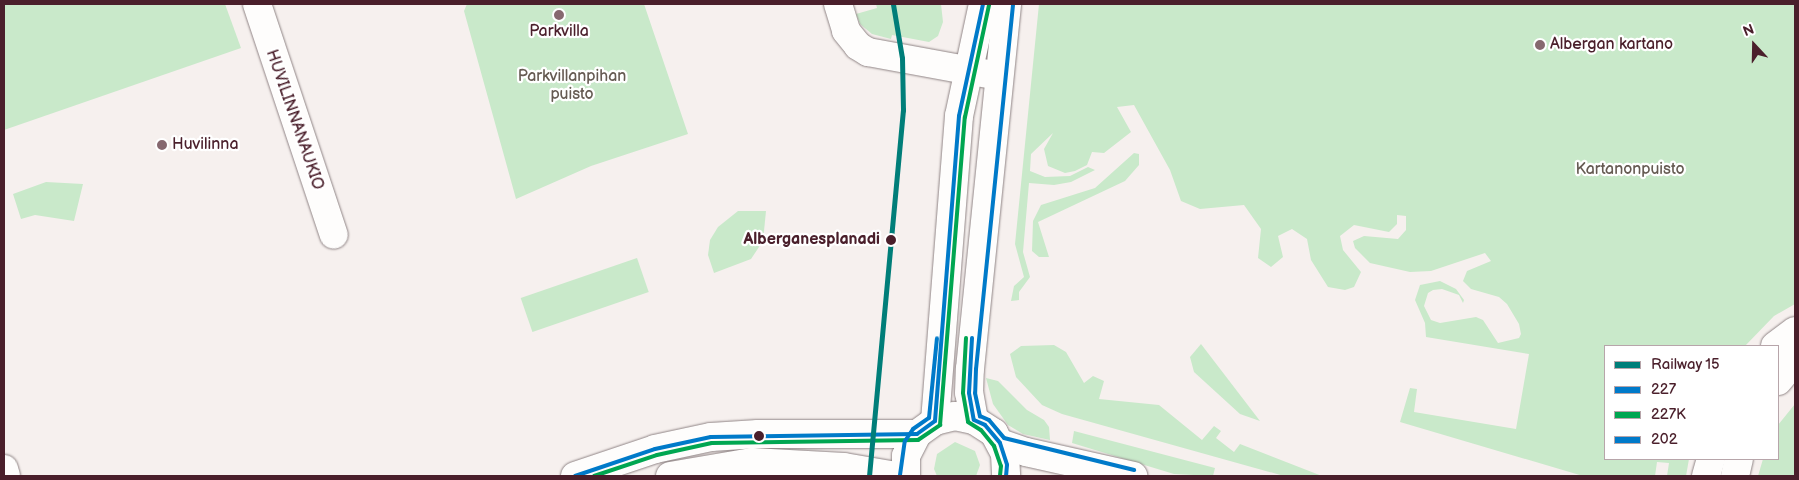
<!DOCTYPE html>
<style>
body{margin:0}
#map{position:relative;width:1799px;height:480px;overflow:hidden;background:#f6f0ee;font-family:"Balsamiq Sans",sans-serif}
div>[style]{position:absolute}
.green>*{inset:0;background:#c9e9ca;transform-origin:0 0}
.roads{filter:drop-shadow(0 0 1px #908586) drop-shadow(0 0 1px #908586)}
.street>*{height:28px;margin:-14px;padding:0 14px;transform-origin:14px;border-radius:14px;background:#fefdfc}
.secondary>*{height:28px;margin:-14px;padding:0 14px;transform-origin:14px;border-radius:14px;background:#fefdfc}
.highway>*{height:28px;margin:-14px;padding:0 14px;transform-origin:14px;border-radius:14px;background:#fefdfc}
.bus-1>*{height:4px;margin:-2px;padding:0 2px;transform-origin:2px;border-radius:2px;background:#007ac9}
.bus-2>*{height:4px;margin:-2px;padding:0 2px;transform-origin:2px;border-radius:2px;background:#00a651}
.bus-3>*{height:4px;margin:-2px;padding:0 2px;transform-origin:2px;border-radius:2px;background:#007ac9}
.rail-1>*{height:5px;margin:-2.5px;padding:0 2.5px;transform-origin:2.5px;border-radius:2.5px;background:#007e79}
.dots>*{width:14px;height:14px;translate:-50% -50%;box-sizing:border-box;border:2px solid #fff;border-radius:50%}
span{translate:-50% -50%;white-space:nowrap;text-align:center;line-height:1.15;-webkit-text-stroke:4.5px #fff;paint-order:stroke}
.poi-label{font-size:16px;color:#4a1f2b}
.left{translate:0 -50%;text-align:left}
.park-label{font-size:16px;color:#655a52}
.street-label{font-size:16px;color:#4a1f2b}
.stop-label{font-size:16px;color:#4a1f2b;font-weight:700}
.right{translate:-100% -50%;text-align:right}
.frame{position:absolute;inset:0;border:5px solid #4a1f2b;pointer-events:none}
.legend{position:absolute;left:1604px;top:345px;width:175px;height:115px;box-sizing:border-box;background:#fff;border:1px solid #b7a5aa;margin:0;padding:6px 9px;list-style:none;font-size:15px;color:#4a1f2b}
.legend li{display:flex;align-items:center;gap:10px;height:25px}
.legend b{width:25px;border:1px solid #b7a5aa}
.north{position:absolute;left:1729px;top:20px;width:50px;height:50px;-webkit-text-stroke:4px #fff;paint-order:stroke;rotate:339deg;font-size:14px;font-weight:700;line-height:20px;text-align:center;color:#4a1f2b}
.north::after{content:'';display:block;margin:auto;width:18px;height:22px;background:#4a1f2b;clip-path:polygon(50% 0,100% 100%,50% 72%,0 100%)}
</style>
<div id="map">
<div class="green">
<div style="clip-path:polygon(4px 4px,225px 4px,241px 48px,4px 130px)"></div>
<div style="clip-path:polygon(467px 4px,644px 4px,688px 134px,591px 166px,516px 199px,464px 11px)"></div>
<div style="clip-path:polygon(876px 4px,941px 4px,943px 22px,938px 36px,929px 42px,892px 35px,891px 39px,872px 34px,860px 24px,856px 14px,877px 8px)"></div>
<div style="clip-path:polygon(1039px 4px,1795px 4px,1795px 304px,1774px 316px,1745px 346px,1605px 346px,1605px 459px,1689px 459px,1686px 476px,1667px 476px,1669px 463px,1657px 462px,1655px 476px,1583px 476px,1400px 422px,1410px 388px,1417px 389px,1414px 412px,1516px 429px,1529px 354px,1426px 337px,1425px 323px,1415px 300px,1420px 285px,1440px 281px,1456px 289px,1464px 300px,1463px 303px,1459px 295px,1442px 289px,1433px 290px,1428px 293px,1424px 306px,1431px 320px,1440px 323px,1476px 317px,1483px 320px,1498px 343px,1519px 338px,1521px 334px,1519px 324px,1507px 304px,1499px 297px,1471px 289px,1463px 281px,1467px 271px,1491px 261px,1485px 253px,1431px 271px,1410px 272px,1370px 263px,1355px 248px,1353px 241px,1364px 236px,1398px 239px,1406px 230px,1406px 216px,1397px 215px,1397px 224px,1389px 232px,1354px 225px,1340px 236px,1343px 250px,1361px 272px,1354px 287px,1345px 290px,1328px 287px,1311px 260px,1307px 239px,1292px 229px,1278px 236px,1283px 257px,1271px 267px,1258px 258px,1261px 229px,1244px 205px,1200px 209px,1181px 201px,1170px 170px,1134px 105px,1117px 107px,1131px 132px,1104px 153px,1092px 152px,1087px 165px,1075px 171px,1065px 173px,1048px 166px,1044px 149px,1053px 133px,1031px 154px,1030px 171px,1045px 177px,1070px 176px,1088px 167px,1095px 170px,1071px 182px,1054px 185px,1029px 183px,1023px 252px,1030px 277px,1019px 292px,1019px 300px,1011px 301px,1014px 286px,1024px 277px,1015px 244px)"></div>
<div style="clip-path:polygon(1134px 153px,1139px 154px,1139px 165px,1125px 181px,1038px 222px,1049px 257px,1039px 257px,1032px 251px,1033px 221px,1041px 205px,1095px 188px)"></div>
<div style="clip-path:polygon(46px 182px,83px 184px,74px 221px,35px 215px,21px 219px,13px 194px)"></div>
<div style="clip-path:polygon(738px 211px,766px 211px,763px 241px,751px 259px,714px 273px,708px 255px,710px 240px,718px 227px)"></div>
<div style="left:637px;top:258px;width:36px;height:123px;rotate:71deg"></div>
<div style="clip-path:polygon(1201px 344px,1260px 421px,1240px 414px,1194px 372px,1190px 357px)"></div>
<div style="clip-path:polygon(1054px 345px,1066px 352px,1084px 383px,1093px 376px,1104px 381px,1099px 399px,1159px 405px,1202px 440px,1214px 426px,1221px 431px,1216px 438px,1234px 452px,1240px 444px,1322px 476px,1284px 476px,1062px 414px,1042px 405px,1016px 377px,1010px 354px,1021px 346px)"></div>
<div style="clip-path:polygon(986px 378px,998px 381px,1027px 410px,1044px 420px,1049px 427px,1050px 440px,1023px 434px,1008px 425px,993px 404px)"></div>
<div style="clip-path:polygon(1795px 404px,1795px 476px,1758px 476px,1763px 459px,1778px 459px,1778px 425px)"></div>
<div style="clip-path:polygon(1074px 431px,1215px 468px,1213px 476px,1174px 474px,1072px 443px)"></div>
<div style="clip-path:polygon(955px 442px,975px 451px,980px 465px,976px 476px,937px 476px,934px 469px,937px 454px)"></div>
</div>
<div class="roads">
<div class="street">
<div style="left:257px;top:4px;width:243px;rotate:71.6deg"></div>
<div style="left:838px;top:4px;width:28px;rotate:73deg"></div>
<div style="left:846px;top:31px;width:19px;rotate:51deg"></div>
<div style="left:858px;top:46px;width:12px;rotate:31deg"></div>
<div style="left:868px;top:52px;width:133px;rotate:10.4deg"></div>
<div style="left:4px;top:469px;width:7px;rotate:74deg"></div>
</div>
<div class="secondary">
<div style="left:974px;top:420px;width:27px;rotate:-100deg"></div>
<div style="left:969px;top:393px;width:24px;rotate:-88deg"></div>
<div style="left:970px;top:369px;width:367px;rotate:-84.2deg"></div>
<div style="left:935px;top:421px;width:306px;rotate:-85.5deg"></div>
<div style="left:959px;top:116px;width:115px;rotate:-77.9deg"></div>
<div style="left:1000px;top:443px;width:28px;rotate:19deg"></div>
<div style="left:1026px;top:452px;width:110px;rotate:12.6deg"></div>
<div style="left:575px;top:476px;width:84px;rotate:-18.6deg"></div>
<div style="left:655px;top:449px;width:57px;rotate:-12.1deg"></div>
<div style="left:711px;top:437px;width:47px;rotate:-3.7deg"></div>
<div style="left:758px;top:434px;width:159px"></div>
<div style="left:670px;top:476px;width:83px;rotate:-9.7deg"></div>
<div style="left:752px;top:462px;width:92px;rotate:3.1deg"></div>
<div style="left:844px;top:467px;width:53px;rotate:9.8deg"></div>
<div style="left:906px;top:476px;width:20px;rotate:-90deg"></div>
<div style="left:906px;top:456px;width:25px;rotate:-63deg"></div>
<div style="left:917px;top:434px;width:22px;rotate:-36deg"></div>
<div style="left:935px;top:421px;width:21px;rotate:-14deg"></div>
<div style="left:955px;top:416px;width:19px;rotate:12deg"></div>
<div style="left:974px;top:420px;width:24px;rotate:33deg"></div>
<div style="left:994px;top:433px;width:24px;rotate:62deg"></div>
<div style="left:1005px;top:454px;width:22px;rotate:87deg"></div>
</div>
<div class="highway">
<div style="left:1775px;top:346px;width:25px;rotate:-37deg"></div>
<div style="left:1778px;top:381px;width:26px;rotate:-50deg"></div>
<div style="left:1706px;top:476px;width:18px;rotate:-74deg"></div>
<div style="left:1735px;top:476px;width:17px;rotate:-77deg"></div>
</div>
</div>
<div class="bus-1">
<div style="left:972px;top:338px;width:55px;rotate:93.1deg"></div>
<div style="left:969px;top:393px;width:27px;rotate:80deg"></div>
<div style="left:974px;top:420px;width:12px;rotate:24deg"></div>
<div style="left:985px;top:425px;width:23px;rotate:50deg"></div>
<div style="left:1000px;top:443px;width:23px;rotate:72deg"></div>
<div style="left:1007px;top:465px;width:11px;rotate:95deg"></div>
<div style="left:575px;top:476px;width:84px;rotate:-18.6deg"></div>
<div style="left:655px;top:449px;width:57px;rotate:-12.1deg"></div>
<div style="left:711px;top:437px;width:206px;rotate:-0.8deg"></div>
<div style="left:917px;top:434px;width:22px;rotate:-36deg"></div>
<div style="left:935px;top:421px;width:306px;rotate:-85.5deg"></div>
<div style="left:959px;top:116px;width:115px;rotate:-77.9deg"></div>
</div>
<div class="bus-2">
<div style="left:966px;top:338px;width:55px;rotate:93.1deg"></div>
<div style="left:963px;top:393px;width:29px;rotate:80deg"></div>
<div style="left:968px;top:422px;width:15px;rotate:32deg"></div>
<div style="left:981px;top:430px;width:21px;rotate:51deg"></div>
<div style="left:994px;top:446px;width:21px;rotate:71deg"></div>
<div style="left:1001px;top:466px;width:9px;rotate:96deg"></div>
<div style="left:594px;top:476px;width:66px;rotate:-18.4deg"></div>
<div style="left:657px;top:455px;width:56px;rotate:-12.3deg"></div>
<div style="left:712px;top:443px;width:206px;rotate:-0.8deg"></div>
<div style="left:918px;top:440px;width:27px;rotate:-34deg"></div>
<div style="left:940px;top:425px;width:309px;rotate:-85.4deg"></div>
<div style="left:965px;top:117px;width:115px;rotate:-77.9deg"></div>
</div>
<div class="bus-3">
<div style="left:1013px;top:5px;width:366px;rotate:95.8deg"></div>
<div style="left:976px;top:369px;width:24px;rotate:92deg"></div>
<div style="left:975px;top:393px;width:24px;rotate:78deg"></div>
<div style="left:980px;top:416px;width:10px;rotate:24deg"></div>
<div style="left:989px;top:420px;width:23px;rotate:50deg"></div>
<div style="left:1004px;top:438px;width:134px;rotate:13.8deg"></div>
<div style="left:900px;top:475px;width:34px;rotate:-82deg"></div>
<div style="left:905px;top:441px;width:14px;rotate:-56deg"></div>
<div style="left:913px;top:429px;width:19px;rotate:-35deg"></div>
<div style="left:929px;top:418px;width:80px;rotate:-84.3deg"></div>
</div>
<div class="rail-1">
<div style="left:869px;top:476px;width:368px;rotate:-84.7deg"></div>
<div style="left:903px;top:110px;width:52px;rotate:-91.1deg"></div>
<div style="left:902px;top:58px;width:55px;rotate:-99.5deg"></div>
</div>
<div class="dots">
<div style="left:559px;top:15px;background:#86686f"></div>
<div style="left:1540px;top:45px;background:#86686f"></div>
<div style="left:162px;top:145px;background:#86686f"></div>
<div style="left:891px;top:240px;background:#4a1f2b"></div>
<div style="left:759px;top:436px;background:#4a1f2b"></div>
</div>
<div class="poi-label">
<span style="left:559px;top:32px">Parkvilla</span>
<span class="left" style="left:1550px;top:45px">Albergan kartano</span>
<span class="left" style="left:172px;top:145px">Huvilinna</span>
</div>
<div class="park-label">
<span style="left:572px;top:86px">Parkvillanpihan<br>puisto</span>
<span style="left:1630px;top:170px">Kartanonpuisto</span>
</div>
<div class="street-label">
<span style="left:294px;top:120px;rotate:71deg">HUVILINNANAUKIO</span>
</div>
<div class="stop-label">
<span class="right" style="left:880px;top:240px">Alberganesplanadi</span>
</div>
<div class="frame"></div>
<ul class="legend">
<li><b style="height:6px;background:#007e79"></b>Railway 15</li>
<li><b style="height:6px;background:#007ac9"></b>227</li>
<li><b style="height:6px;background:#00a651"></b>227K</li>
<li><b style="height:6px;background:#007ac9"></b>202</li>
</ul>
<div class="north">N</div>
</div>
